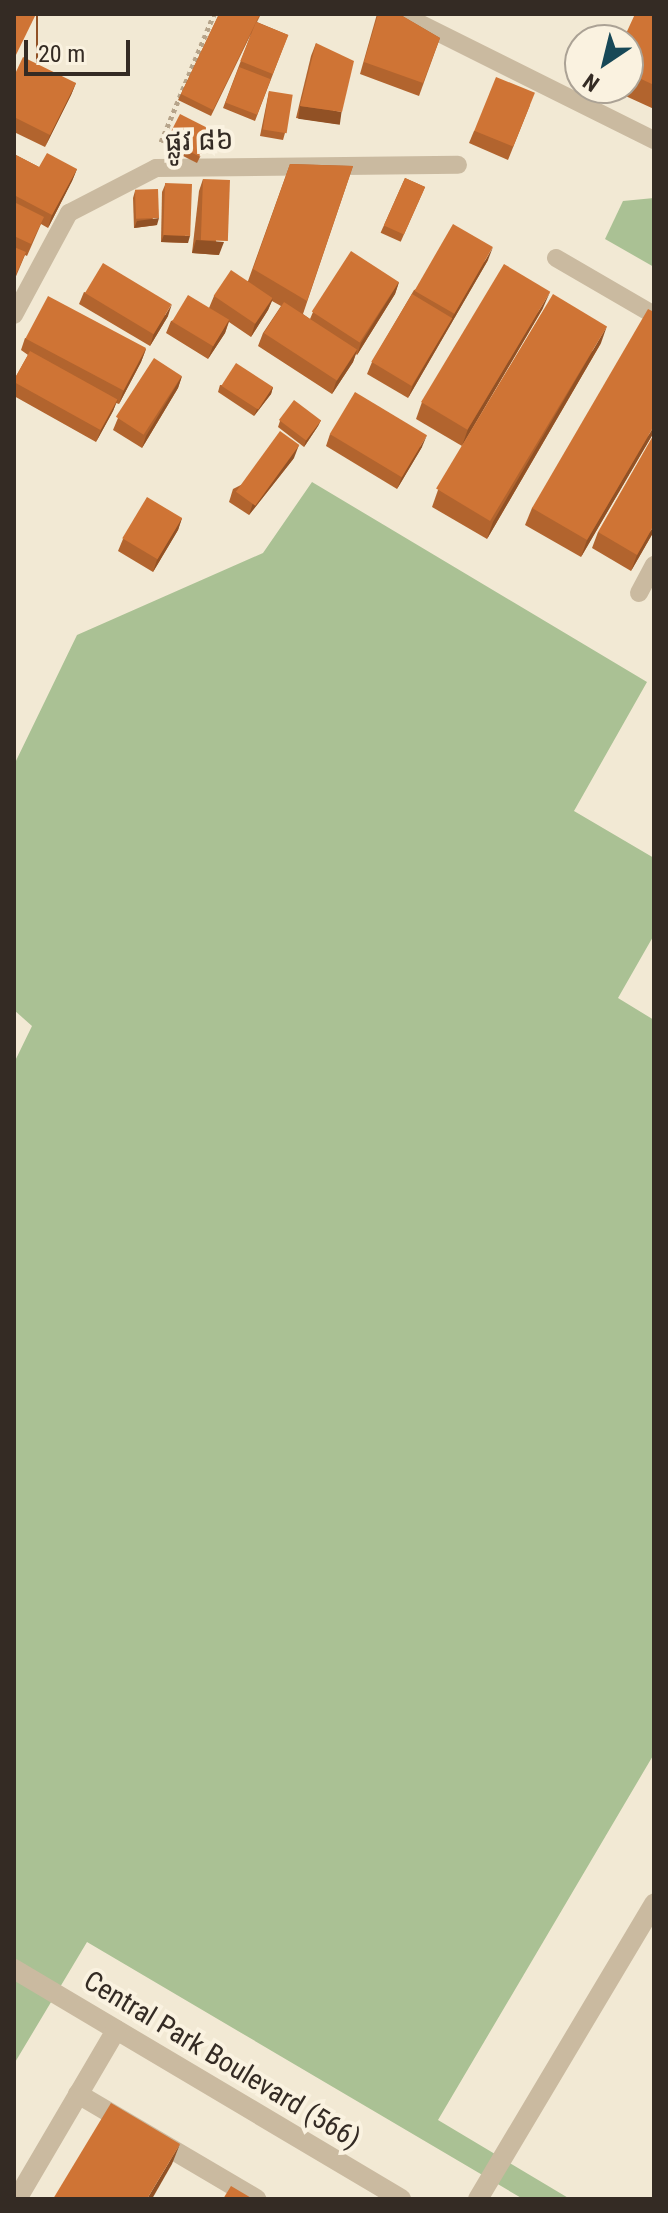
<!DOCTYPE html>
<meta charset="utf-8">
<style>
body{margin:0}
#map{position:relative;width:668px;height:2213px;overflow:hidden;background:#f2e9d4;font-family:"Roboto Condensed","Noto Sans Khmer",sans-serif}
div>[style]{position:absolute}
.green>*{inset:0;background:#aac194}
.path>*{height:5px;margin-top:-2.5px;transform-origin:0;background:repeating-linear-gradient(90deg,#b6a48a 0 4px,transparent 0 8px)}
.lane>*{height:18px;margin:-9px;padding:0 9px;transform-origin:9px;border-radius:9px;background:#cabaa0}
.street>*{height:20px;margin:-10px;padding:0 10px;transform-origin:10px;border-radius:10px;background:#cabaa0}
.wall>*{inset:0;background:#b2642e;transform-origin:0 0}
.shaded-wall>*{inset:0;background:#915125;transform-origin:0 0}
.building>*{inset:0;background:#cf7435;transform-origin:0 0}
span{translate:-50% -50%;white-space:nowrap;text-align:center;line-height:1.15;-webkit-text-stroke:8px #faf2e0;paint-order:stroke}
.street-label{font-size:28px;color:#342b24}
.frame{position:absolute;inset:0;border:16px solid #342b24;pointer-events:none}
.north{position:absolute;left:564px;top:24px;width:80px;height:80px;box-sizing:border-box;background:#faf2e0;border:2px solid #aba295;border-radius:50%;rotate:215deg;font-size:22px;font-weight:700;line-height:32px;text-align:center;color:#342b24}
.north::after{content:'';display:block;margin:auto;width:28px;height:36px;background:#174857;clip-path:polygon(50% 0,100% 100%,50% 72%,0 100%)}
.scale{position:absolute;left:24px;top:40px;width:106px;height:36px;box-sizing:border-box;border:4px solid #342b24;border-top:0;padding-left:10px;font-size:24px;line-height:28px;white-space:nowrap;color:#342b24;-webkit-text-stroke:6px #faf2e0;paint-order:stroke}
</style>
<div id="map">
<div class="green">
<div style="clip-path:polygon(654px 198px,654px 267px,605px 239px,623px 201px)"></div>
<div style="clip-path:polygon(312px 482px,647px 682px,574px 811px,654px 858px,654px 935px,618px 998px,654px 1020px,654px 1754px,438px 2120px,570px 2199px,523px 2199px,87px 1942px,14px 2064px,14px 1063px,32px 1026px,14px 1010px,14px 765px,77px 635px,263px 553px)"></div>
</div>
<div class="path">
<div style="left:161px;top:142px;width:139px;rotate:-67.5deg"></div>
</div>
<div class="lane">
<div style="left:401px;top:14px;width:283px;rotate:26.5deg"></div>
<div style="left:556px;top:258px;width:113px;rotate:30.2deg"></div>
<div style="left:14px;top:315px;width:116px;rotate:-61.7deg"></div>
<div style="left:69px;top:213px;width:98px;rotate:-27.3deg"></div>
<div style="left:156px;top:168px;width:302px;rotate:-0.6deg"></div>
<div style="left:639px;top:593px;width:32px;rotate:-62deg"></div>
</div>
<div class="street">
<div style="left:14px;top:1969px;width:450px;rotate:30.7deg"></div>
<div style="left:78px;top:2094px;width:207px;rotate:30.5deg"></div>
<div style="left:17px;top:2199px;width:196px;rotate:-59.6deg"></div>
<div style="left:478px;top:2199px;width:344px;rotate:-59.2deg"></div>
</div>
<div class="wall">
<div style="clip-path:polygon(219px 14px,261px 14px,257px 22px,288px 35px,255px 121px,223px 108px,251px 34px,211px 116px,178px 100px)"></div>
<div style="clip-path:polygon(377px 14px,399px 14px,440px 38px,419px 96px,360px 74px)"></div>
<div style="clip-path:polygon(654px 14px,654px 109px,608px 88px,628px 88px,628px 40px)"></div>
<div style="clip-path:polygon(316px 43px,337px 124px,296px 118px,311px 56px)"></div>
<div style="clip-path:polygon(14px 76px,76px 83px,71px 95px,45px 147px,14px 132px)"></div>
<div style="clip-path:polygon(269px 91px,285px 133px,283px 140px,260px 136px)"></div>
<div style="clip-path:polygon(530px 105px,508px 160px,469px 143px,474px 131px)"></div>
<div style="clip-path:polygon(210px 137px,197px 163px,165px 147px,167px 140px)"></div>
<div style="clip-path:polygon(14px 154px,39px 167px,77px 169px,72px 181px,48px 228px,41px 224px,27px 256px,25px 255px,14px 281px)"></div>
<div style="clip-path:polygon(290px 164px,353px 166px,303px 314px,310px 319px,313px 312px,399px 282px,395px 294px,357px 355px,356px 354px,353px 362px,332px 394px,258px 346px,263px 333px,281px 306px,272px 301px,268px 310px,251px 337px,229px 322px,225px 333px,208px 359px,166px 333px,171px 321px,209px 308px,214px 296px,248px 281px)"></div>
<div style="left:405px;top:178px;width:22px;height:60px;rotate:24deg"></div>
<div style="clip-path:polygon(203px 179px,219px 255px,192px 253px,199px 191px)"></div>
<div style="clip-path:polygon(165px 185px,188px 243px,161px 242px,162px 192px)"></div>
<div style="clip-path:polygon(135px 191px,157px 225px,134px 228px,133px 198px)"></div>
<div style="clip-path:polygon(488px 260px,408px 398px,367px 374px,372px 362px,414px 290px)"></div>
<div style="clip-path:polygon(84px 292px,168px 316px,150px 346px,79px 304px)"></div>
<div style="clip-path:polygon(543px 308px,462px 446px,416px 419px,422px 402px)"></div>
<div style="clip-path:polygon(25px 338px,146px 349px,141px 362px,119px 404px,116px 403px,113px 411px,96px 442px,14px 396px,14px 380px,28px 355px,21px 350px)"></div>
<div style="clip-path:polygon(601px 343px,487px 539px,432px 507px,438px 490px)"></div>
<div style="clip-path:polygon(182px 376px,178px 388px,142px 448px,113px 430px,118px 418px)"></div>
<div style="clip-path:polygon(220px 385px,273px 387px,271px 394px,254px 416px,218px 392px)"></div>
<div style="clip-path:polygon(321px 420px,318px 426px,304px 447px,278px 427px,280px 421px)"></div>
<div style="clip-path:polygon(654px 432px,581px 557px,525px 525px,532px 508px)"></div>
<div style="clip-path:polygon(330px 434px,422px 447px,397px 489px,326px 446px)"></div>
<div style="clip-path:polygon(294px 458px,249px 515px,229px 502px,233px 489px)"></div>
<div style="clip-path:polygon(182px 518px,178px 530px,153px 572px,118px 551px,123px 539px)"></div>
<div style="clip-path:polygon(654px 531px,631px 571px,592px 548px,598px 532px)"></div>
</div>
<div class="shaded-wall">
<div style="left:36px;top:14px;width:2px;height:50px"></div>
<div style="clip-path:polygon(76px 83px,71px 95px,45px 147px,50px 135px)"></div>
<div style="left:300px;top:106px;width:42px;height:13px;rotate:8deg"></div>
<div style="clip-path:polygon(77px 169px,72px 181px,48px 228px,52px 215px)"></div>
<div style="clip-path:polygon(159px 218px,157px 225px,134px 228px,137px 221px)"></div>
<div style="clip-path:polygon(164px 235px,190px 236px,188px 243px,161px 242px)"></div>
<div style="clip-path:polygon(196px 240px,224px 242px,219px 255px,192px 253px)"></div>
<div style="clip-path:polygon(493px 247px,488px 260px,408px 398px,413px 385px)"></div>
<div style="clip-path:polygon(399px 282px,395px 294px,357px 355px,361px 343px)"></div>
<div style="clip-path:polygon(550px 292px,543px 308px,462px 446px,468px 429px)"></div>
<div style="clip-path:polygon(273px 298px,268px 310px,251px 337px,255px 324px)"></div>
<div style="clip-path:polygon(172px 304px,168px 316px,150px 346px,154px 333px)"></div>
<div style="clip-path:polygon(229px 320px,225px 333px,208px 359px,213px 346px)"></div>
<div style="clip-path:polygon(607px 326px,601px 343px,487px 539px,493px 522px)"></div>
<div style="clip-path:polygon(146px 349px,141px 362px,119px 404px,123px 392px)"></div>
<div style="clip-path:polygon(357px 350px,353px 362px,332px 394px,336px 382px)"></div>
<div style="clip-path:polygon(182px 376px,178px 388px,142px 448px,146px 436px)"></div>
<div style="clip-path:polygon(273px 387px,271px 394px,254px 416px,257px 409px)"></div>
<div style="clip-path:polygon(118px 399px,113px 411px,96px 442px,101px 430px)"></div>
<div style="clip-path:polygon(321px 420px,318px 426px,304px 447px,306px 440px)"></div>
<div style="clip-path:polygon(654px 426px,654px 432px,581px 557px,587px 540px)"></div>
<div style="clip-path:polygon(427px 435px,422px 447px,397px 489px,402px 477px)"></div>
<div style="clip-path:polygon(299px 445px,294px 458px,249px 515px,253px 503px)"></div>
<div style="clip-path:polygon(182px 518px,178px 530px,153px 572px,157px 560px)"></div>
<div style="clip-path:polygon(654px 525px,654px 531px,631px 571px,637px 555px)"></div>
<div style="clip-path:polygon(180px 2144px,172px 2164px,152px 2199px,147px 2199px)"></div>
</div>
<div class="building">
<div style="clip-path:polygon(14px 14px,36px 14px,14px 59px)"></div>
<div style="clip-path:polygon(219px 14px,260px 14px,213px 110px,181px 94px)"></div>
<div style="clip-path:polygon(378px 14px,399px 14px,440px 38px,423px 83px,364px 62px)"></div>
<div style="clip-path:polygon(635px 14px,654px 14px,654px 85px,628px 73px,628px 40px,623px 40px)"></div>
<div style="left:256px;top:22px;width:35px;height:42px;rotate:22deg"></div>
<div style="clip-path:polygon(316px 43px,354px 61px,342px 112px,300px 106px)"></div>
<div style="clip-path:polygon(23px 57px,76px 83px,50px 135px,14px 117px,14px 76px)"></div>
<div style="left:239px;top:67px;width:34px;height:38px;rotate:21deg"></div>
<div style="left:496px;top:77px;width:42px;height:58px;rotate:22deg"></div>
<div style="left:269px;top:91px;width:24px;height:39px;rotate:9deg"></div>
<div style="left:180px;top:114px;width:36px;height:29px;rotate:27deg"></div>
<div style="clip-path:polygon(47px 153px,77px 169px,52px 215px,14px 195px,14px 154px,39px 167px)"></div>
<div style="clip-path:polygon(290px 164px,353px 166px,307px 301px,253px 269px)"></div>
<div style="left:405px;top:178px;width:22px;height:52px;rotate:24deg"></div>
<div style="left:203px;top:179px;width:27px;height:61px;rotate:2deg"></div>
<div style="left:192px;top:184px;width:52px;height:27px;rotate:92deg"></div>
<div style="left:158px;top:189px;width:29px;height:23px;rotate:88deg"></div>
<div style="clip-path:polygon(14px 202px,44px 217px,31px 244px,14px 236px)"></div>
<div style="left:453px;top:224px;width:46px;height:77px;rotate:30deg"></div>
<div style="clip-path:polygon(14px 247px,26px 252px,14px 279px)"></div>
<div style="left:351px;top:251px;width:57px;height:72px;rotate:33deg"></div>
<div style="left:103px;top:263px;width:80px;height:35px;rotate:31deg"></div>
<div style="left:504px;top:264px;width:54px;height:161px;rotate:31deg"></div>
<div style="left:231px;top:270px;width:50px;height:31px;rotate:34deg"></div>
<div style="left:412px;top:294px;width:47px;height:79px;rotate:31deg"></div>
<div style="left:553px;top:294px;width:63px;height:227px;rotate:31deg"></div>
<div style="left:188px;top:295px;width:48px;height:31px;rotate:31deg"></div>
<div style="left:48px;top:296px;width:111px;height:48px;rotate:28deg"></div>
<div style="left:284px;top:302px;width:87px;height:37px;rotate:33deg"></div>
<div style="clip-path:polygon(648px 309px,654px 312px,654px 426px,587px 540px,532px 508px)"></div>
<div style="left:30px;top:351px;width:100px;height:35px;rotate:29deg"></div>
<div style="left:154px;top:358px;width:33px;height:70px;rotate:33deg"></div>
<div style="left:236px;top:363px;width:44px;height:27px;rotate:33deg"></div>
<div style="left:355px;top:392px;width:84px;height:49px;rotate:31deg"></div>
<div style="left:294px;top:400px;width:34px;height:25px;rotate:37deg"></div>
<div style="left:280px;top:431px;width:24px;height:75px;rotate:36deg"></div>
<div style="clip-path:polygon(654px 434px,654px 525px,637px 555px,598px 532px)"></div>
<div style="left:147px;top:497px;width:41px;height:48px;rotate:31deg"></div>
<div style="clip-path:polygon(111px 2103px,180px 2144px,147px 2199px,53px 2199px)"></div>
<div style="clip-path:polygon(231px 2186px,253px 2199px,223px 2199px)"></div>
</div>
<div class="street-label">
<span style="left:199px;top:141px;rotate:-2deg">ផ្លូវ ៨៦</span>
<span style="left:222px;top:2060px;rotate:31deg">Central Park Boulevard (566)</span>
</div>
<div class="frame"></div>
<div class="north">N</div>
<div class="scale">20 m</div>
</div>
